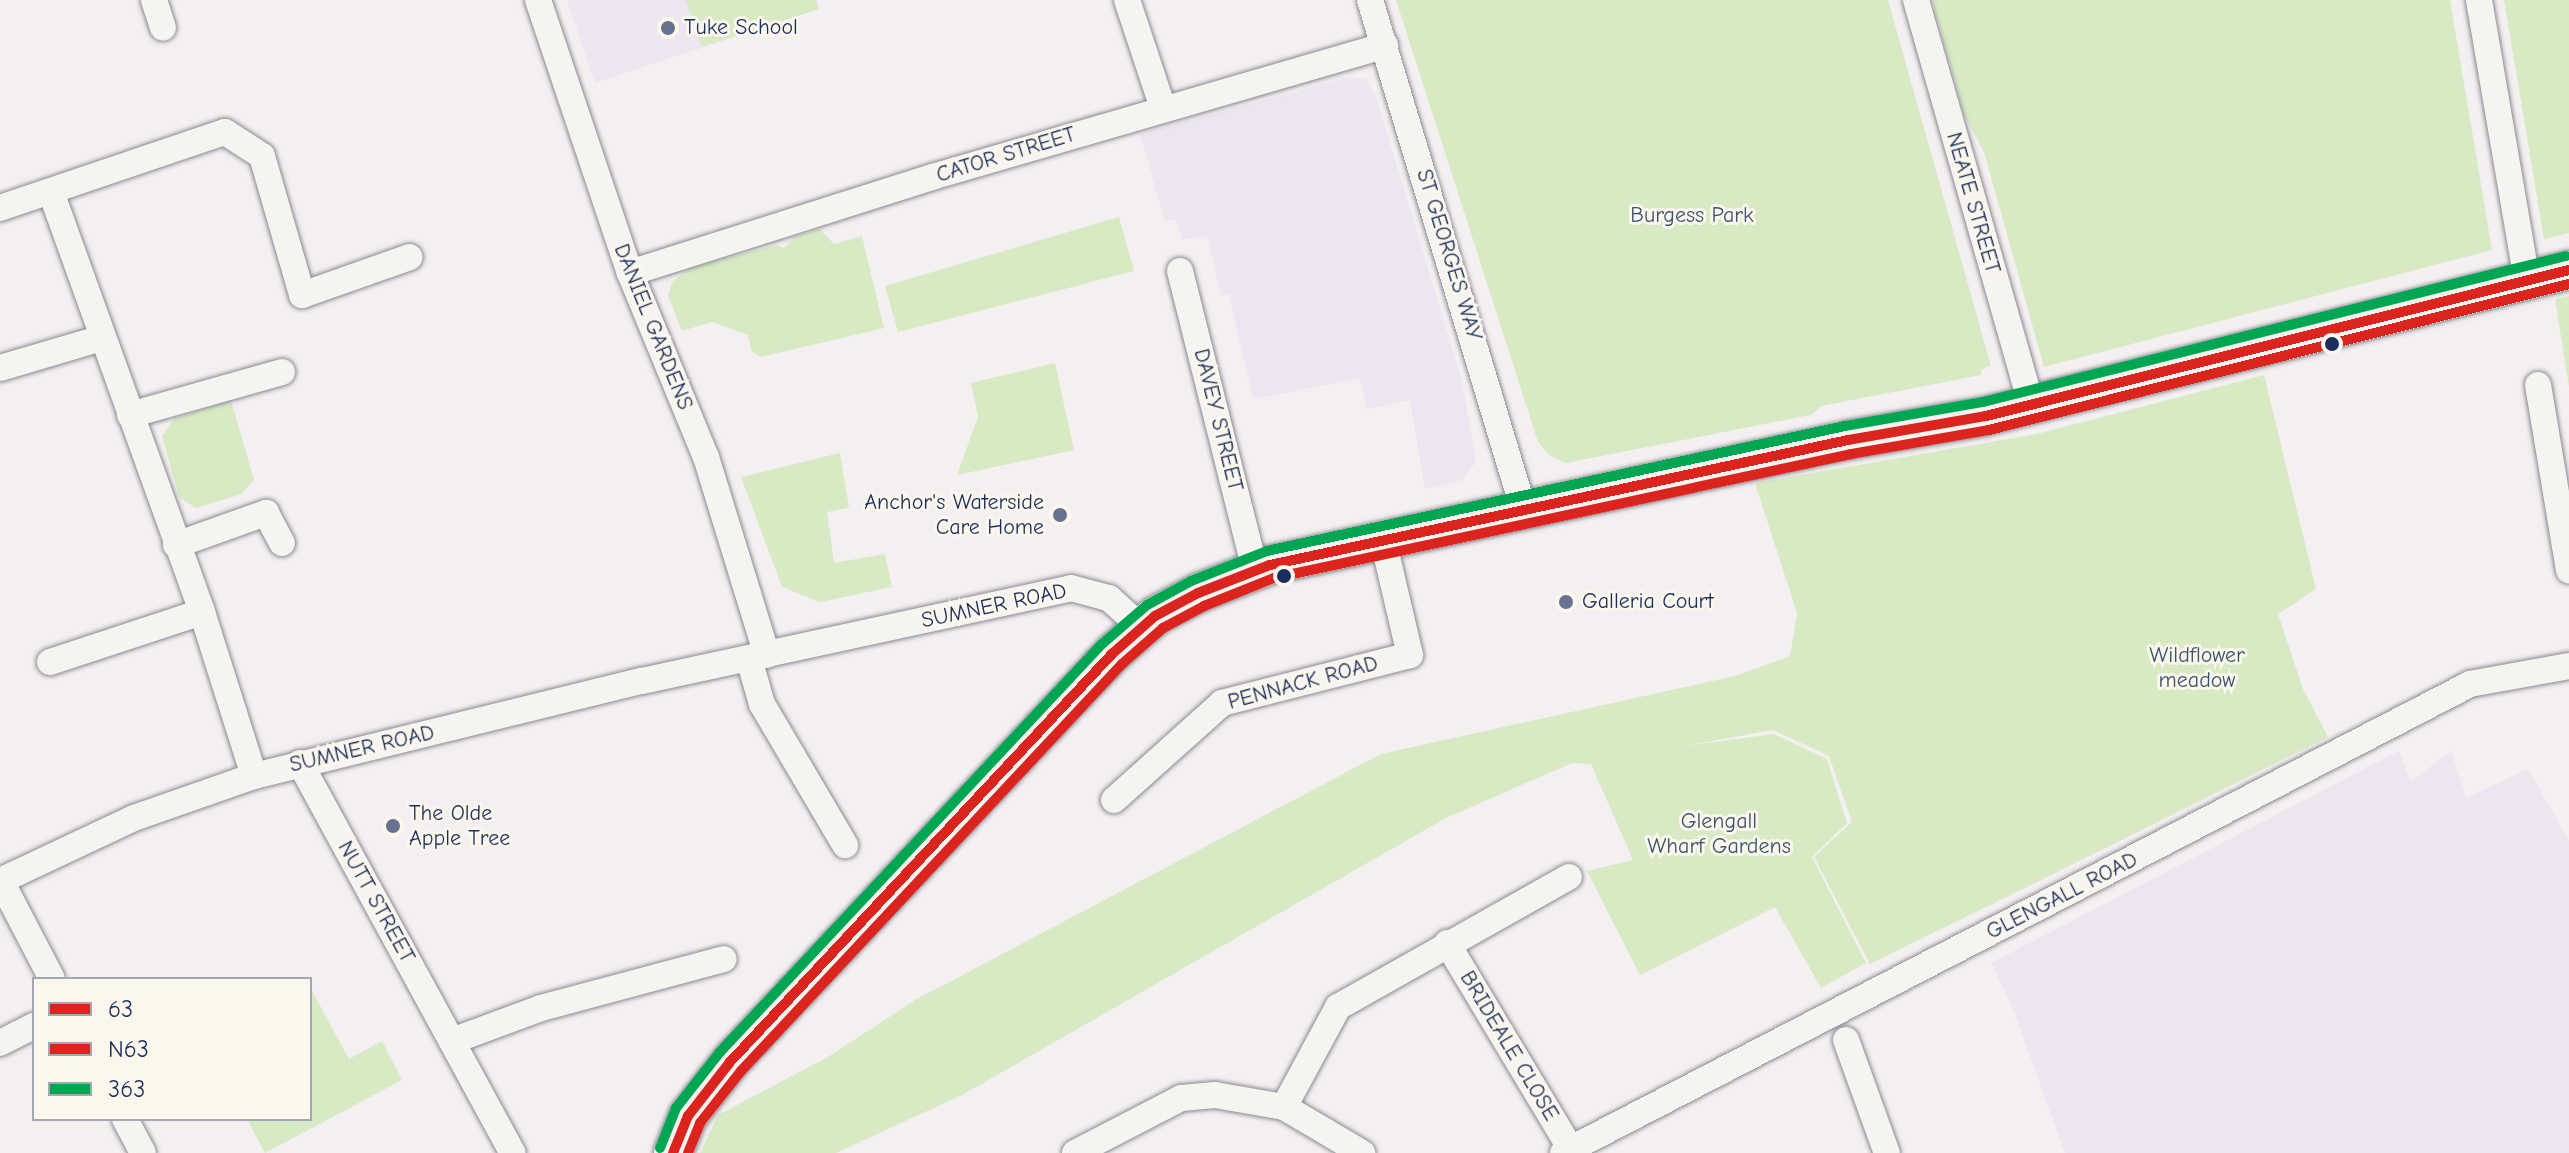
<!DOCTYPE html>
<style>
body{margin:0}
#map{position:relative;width:2569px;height:1153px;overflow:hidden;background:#f4eff0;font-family:"Comic Neue",sans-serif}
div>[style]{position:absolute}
.built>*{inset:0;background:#ede5ef}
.green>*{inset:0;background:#d7eac4}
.roads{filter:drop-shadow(0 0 2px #898a94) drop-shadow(0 0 2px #898a94)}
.minor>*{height:26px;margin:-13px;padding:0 13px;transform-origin:13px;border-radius:13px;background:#f6f4f1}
.secondary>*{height:38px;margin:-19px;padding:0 19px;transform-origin:19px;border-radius:19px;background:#f6f4f1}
.bus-1>*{height:10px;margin:-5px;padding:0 5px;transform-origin:5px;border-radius:5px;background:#dc241f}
.bus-2>*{height:10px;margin:-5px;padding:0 5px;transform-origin:5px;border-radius:5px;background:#dc241f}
.bus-3>*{height:10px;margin:-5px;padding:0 5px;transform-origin:5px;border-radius:5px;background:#00a651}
.dots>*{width:22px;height:22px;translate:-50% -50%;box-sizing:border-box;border:4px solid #fbf7ec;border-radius:50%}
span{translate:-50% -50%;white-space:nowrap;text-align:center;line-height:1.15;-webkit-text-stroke:6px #fbf7ec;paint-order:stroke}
.poi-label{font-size:22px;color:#1b2f5e}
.left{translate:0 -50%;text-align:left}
.right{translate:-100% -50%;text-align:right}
.street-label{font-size:22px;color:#1b2f5e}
.park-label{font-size:22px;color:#3c546b}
.legend{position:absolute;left:32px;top:977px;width:280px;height:144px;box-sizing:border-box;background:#fbf7ec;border:2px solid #a1a7b3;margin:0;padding:10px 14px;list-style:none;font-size:24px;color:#1b2f5e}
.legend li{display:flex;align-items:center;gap:16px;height:40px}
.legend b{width:40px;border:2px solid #a1a7b3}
</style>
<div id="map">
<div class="built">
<div style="clip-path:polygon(567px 0,816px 0,819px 9px,595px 83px)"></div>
<div style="clip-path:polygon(1348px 77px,1366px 79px,1375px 94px,1462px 381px,1476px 462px,1462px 480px,1425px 489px,1410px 400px,1367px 409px,1360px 378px,1253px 399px,1229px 294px,1221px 296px,1207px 236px,1182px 240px,1176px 219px,1165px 221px,1140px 134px)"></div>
<div style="clip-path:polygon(2399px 751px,2411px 782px,2451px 751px,2466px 798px,2528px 769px,2569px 841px,2569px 1153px,2065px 1153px,2012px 1006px,1991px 963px)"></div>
</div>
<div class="green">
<div style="clip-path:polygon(686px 0,816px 0,819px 9px,701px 47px)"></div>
<div style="clip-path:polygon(1396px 0,1888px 0,1991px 366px,1982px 369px,1981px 375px,1821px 406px,1811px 415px,1566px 463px,1549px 455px,1538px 442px)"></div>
<div style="clip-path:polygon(1932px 0,2450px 0,2492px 250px,2044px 367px,1984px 152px,1964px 115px)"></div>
<div style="clip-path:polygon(2504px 0,2569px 0,2569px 233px,2544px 239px)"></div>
<div style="clip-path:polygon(1119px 217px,1134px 271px,898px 332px,885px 286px)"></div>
<div style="clip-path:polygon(820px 229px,834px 244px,862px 236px,884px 328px,761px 357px,752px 352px,748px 335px,712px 322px,682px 331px,668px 296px,672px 282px,691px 267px,777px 245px,784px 248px,796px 236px)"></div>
<div style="clip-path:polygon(2569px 296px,2569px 387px,2555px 299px)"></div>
<div style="clip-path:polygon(1055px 363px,1074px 450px,957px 475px,978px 417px,971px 383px)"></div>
<div style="clip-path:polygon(2264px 375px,2316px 589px,2278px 614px,2303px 689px,2328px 737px,2041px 880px,1870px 964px,1814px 857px,1852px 822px,1829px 756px,1773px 730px,1684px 746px,1774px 734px,1827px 759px,1847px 823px,1812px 857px,1866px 963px,1821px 988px,1775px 907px,1640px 975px,1587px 871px,1633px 860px,1591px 764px,1572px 763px,1446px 818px,962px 1095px,836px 1153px,700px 1153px,718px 1115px,828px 1057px,915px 1000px,1381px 754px,1735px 676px,1790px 656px,1797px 613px,1755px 483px,2037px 434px)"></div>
<div style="clip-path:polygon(231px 400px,254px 480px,242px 494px,196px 508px,179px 497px,162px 436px,174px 419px)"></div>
<div style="clip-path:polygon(840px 453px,849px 508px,827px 512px,834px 563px,885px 554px,892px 587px,820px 602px,782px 587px,741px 477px)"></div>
<div style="clip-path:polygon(310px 987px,349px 1059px,382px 1041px,402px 1080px,265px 1153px,247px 1119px,310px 1119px)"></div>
</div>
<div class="roads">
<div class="minor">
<div style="left:154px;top:0;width:29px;rotate:72deg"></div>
<div style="left:538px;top:0;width:288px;rotate:71.4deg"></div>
<div style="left:630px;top:273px;width:199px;rotate:67.6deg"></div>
<div style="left:706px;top:457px;width:207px;rotate:72.9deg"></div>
<div style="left:1127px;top:0;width:114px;rotate:71.6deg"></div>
<div style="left:1370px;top:0;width:534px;rotate:73.23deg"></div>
<div style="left:1916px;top:0;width:421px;rotate:74.1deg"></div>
<div style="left:2479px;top:0;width:285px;rotate:80.3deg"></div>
<div style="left:51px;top:192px;width:446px;rotate:70.2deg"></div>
<div style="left:202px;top:612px;width:172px;rotate:72.4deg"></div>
<div style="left:0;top:208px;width:237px;rotate:-18.7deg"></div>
<div style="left:225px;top:132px;width:44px;rotate:33deg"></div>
<div style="left:262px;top:156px;width:145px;rotate:73.9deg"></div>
<div style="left:302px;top:295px;width:114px;rotate:-19.4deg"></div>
<div style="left:1180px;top:271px;width:308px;rotate:75.9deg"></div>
<div style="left:630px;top:273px;width:317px;rotate:-17.6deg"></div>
<div style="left:932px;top:177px;width:472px;rotate:-16.2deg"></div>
<div style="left:0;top:368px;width:106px;rotate:-16.4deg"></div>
<div style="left:2538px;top:385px;width:188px;rotate:80.5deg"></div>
<div style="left:130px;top:415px;width:158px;rotate:-15.8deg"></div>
<div style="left:176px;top:545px;width:96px;rotate:-19.6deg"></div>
<div style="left:266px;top:513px;width:34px;rotate:62deg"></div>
<div style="left:749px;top:659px;width:47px;rotate:73.9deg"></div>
<div style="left:762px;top:704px;width:164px;rotate:59.5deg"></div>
<div style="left:50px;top:662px;width:160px;rotate:-18.2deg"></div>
<div style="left:300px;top:763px;width:444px;rotate:61.4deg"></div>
<div style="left:1114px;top:800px;width:145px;rotate:-41.9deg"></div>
<div style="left:1222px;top:703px;width:194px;rotate:-14.3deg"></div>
<div style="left:1410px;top:655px;width:118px;rotate:-103.2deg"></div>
<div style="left:0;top:881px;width:148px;rotate:-25.2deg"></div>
<div style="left:134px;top:818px;width:127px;rotate:-19.3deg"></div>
<div style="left:254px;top:776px;width:399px;rotate:-13.8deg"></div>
<div style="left:642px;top:681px;width:439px;rotate:-12.2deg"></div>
<div style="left:1071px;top:588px;width:39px;rotate:15deg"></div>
<div style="left:1109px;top:598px;width:43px;rotate:42.2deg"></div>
<div style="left:1px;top:881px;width:110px;rotate:62.5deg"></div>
<div style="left:1447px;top:943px;width:240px;rotate:59deg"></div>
<div style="left:1846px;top:1040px;width:120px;rotate:70.1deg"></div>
<div style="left:452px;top:1041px;width:95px;rotate:-20.3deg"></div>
<div style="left:541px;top:1008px;width:189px;rotate:-15deg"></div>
<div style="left:0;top:1043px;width:38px;rotate:-27deg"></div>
<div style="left:1284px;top:1107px;width:114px;rotate:-61.6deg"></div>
<div style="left:1338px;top:1007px;width:265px;rotate:-29.4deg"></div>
<div style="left:125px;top:1119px;width:38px;rotate:62deg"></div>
<div style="left:1075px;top:1153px;width:119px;rotate:-27.4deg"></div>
<div style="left:1181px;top:1098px;width:34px;rotate:-5deg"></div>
<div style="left:1215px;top:1095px;width:70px;rotate:9.9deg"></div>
<div style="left:1284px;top:1107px;width:91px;rotate:30.5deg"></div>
<div style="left:1563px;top:1153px;width:1021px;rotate:-27.34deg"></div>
<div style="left:2470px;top:684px;width:101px;rotate:-10.3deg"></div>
</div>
<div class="secondary">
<div style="left:673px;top:1153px;width:40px;rotate:-68deg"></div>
<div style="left:688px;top:1116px;width:68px;rotate:-52.1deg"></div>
<div style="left:730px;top:1062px;width:559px;rotate:-46.89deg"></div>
<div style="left:1112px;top:654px;width:57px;rotate:-41.5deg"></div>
<div style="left:1155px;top:616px;width:49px;rotate:-28.1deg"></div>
<div style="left:1198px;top:593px;width:77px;rotate:-21.3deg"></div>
<div style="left:1270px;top:565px;width:591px;rotate:-12.2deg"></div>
<div style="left:1848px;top:440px;width:140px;rotate:-9.9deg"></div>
<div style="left:1986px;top:416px;width:601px;rotate:-14.06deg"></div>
</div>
</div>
<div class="bus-1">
<div style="left:673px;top:1153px;width:40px;rotate:-68deg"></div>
<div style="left:688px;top:1116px;width:68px;rotate:-52.1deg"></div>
<div style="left:730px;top:1062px;width:559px;rotate:-46.89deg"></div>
<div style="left:1112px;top:654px;width:57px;rotate:-41.5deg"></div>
<div style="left:1155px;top:616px;width:49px;rotate:-28.1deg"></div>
<div style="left:1198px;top:593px;width:77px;rotate:-21.3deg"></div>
<div style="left:1270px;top:565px;width:591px;rotate:-12.2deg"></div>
<div style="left:1848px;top:440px;width:140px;rotate:-9.9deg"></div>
<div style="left:1986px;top:416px;width:601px;rotate:-14.06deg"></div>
</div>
<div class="bus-2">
<div style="left:688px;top:1153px;width:32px;rotate:-68deg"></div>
<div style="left:700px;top:1123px;width:66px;rotate:-51.7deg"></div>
<div style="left:741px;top:1071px;width:558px;rotate:-46.89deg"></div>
<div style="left:1122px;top:664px;width:55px;rotate:-41.3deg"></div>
<div style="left:1163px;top:628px;width:47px;rotate:-28.2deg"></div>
<div style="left:1204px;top:606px;width:75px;rotate:-21.8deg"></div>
<div style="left:1274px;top:578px;width:590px;rotate:-12.13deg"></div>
<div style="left:1851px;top:454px;width:140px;rotate:-9.9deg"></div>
<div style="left:1989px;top:430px;width:598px;rotate:-14.13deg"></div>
</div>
<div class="bus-3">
<div style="left:660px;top:1148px;width:43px;rotate:-68.2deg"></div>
<div style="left:676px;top:1108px;width:71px;rotate:-51.8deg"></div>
<div style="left:720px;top:1052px;width:559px;rotate:-46.89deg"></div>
<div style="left:1102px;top:644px;width:60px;rotate:-40.9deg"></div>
<div style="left:1147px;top:605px;width:50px;rotate:-28.6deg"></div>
<div style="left:1191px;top:581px;width:82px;rotate:-21.5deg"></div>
<div style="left:1267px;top:551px;width:591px;rotate:-12.2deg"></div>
<div style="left:1845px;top:426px;width:140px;rotate:-9.9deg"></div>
<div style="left:1983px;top:402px;width:601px;rotate:-14.06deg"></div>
</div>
<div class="dots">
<div style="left:668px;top:28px;background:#677291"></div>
<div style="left:2332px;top:344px;background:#1b2f5e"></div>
<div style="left:1060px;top:515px;background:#677291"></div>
<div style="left:1284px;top:576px;background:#1b2f5e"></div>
<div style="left:1566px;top:602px;background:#677291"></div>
<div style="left:393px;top:826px;background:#677291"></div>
</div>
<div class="poi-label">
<span class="left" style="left:684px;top:28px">Tuke School</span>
<span class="right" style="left:1044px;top:515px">Anchor's Waterside<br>Care Home</span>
<span class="left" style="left:1582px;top:602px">Galleria Court</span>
<span class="left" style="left:409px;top:826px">The Olde<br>Apple Tree</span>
</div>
<div class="street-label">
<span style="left:1006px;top:155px;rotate:-17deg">CATOR STREET</span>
<span style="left:1973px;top:203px;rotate:74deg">NEATE STREET</span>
<span style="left:1449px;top:255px;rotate:73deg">ST GEORGES WAY</span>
<span style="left:653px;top:327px;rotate:68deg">DANIEL GARDENS</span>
<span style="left:1218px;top:420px;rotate:76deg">DAVEY STREET</span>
<span style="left:994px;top:606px;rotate:-12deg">SUMNER ROAD</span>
<span style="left:1303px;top:683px;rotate:-15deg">PENNACK ROAD</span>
<span style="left:362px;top:749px;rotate:-13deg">SUMNER ROAD</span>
<span style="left:2062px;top:896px;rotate:-27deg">GLENGALL ROAD</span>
<span style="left:376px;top:902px;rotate:61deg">NUTT STREET</span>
<span style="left:1509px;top:1046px;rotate:59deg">BRIDEALE CLOSE</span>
</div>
<div class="park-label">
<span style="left:1692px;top:216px">Burgess Park</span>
<span style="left:2197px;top:668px">Wildflower<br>meadow</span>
<span style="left:1719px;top:834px">Glengall<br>Wharf Gardens</span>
</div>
<ul class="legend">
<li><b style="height:10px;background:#dc241f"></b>63</li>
<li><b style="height:10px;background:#dc241f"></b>N63</li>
<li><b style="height:10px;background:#00a651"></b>363</li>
</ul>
</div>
